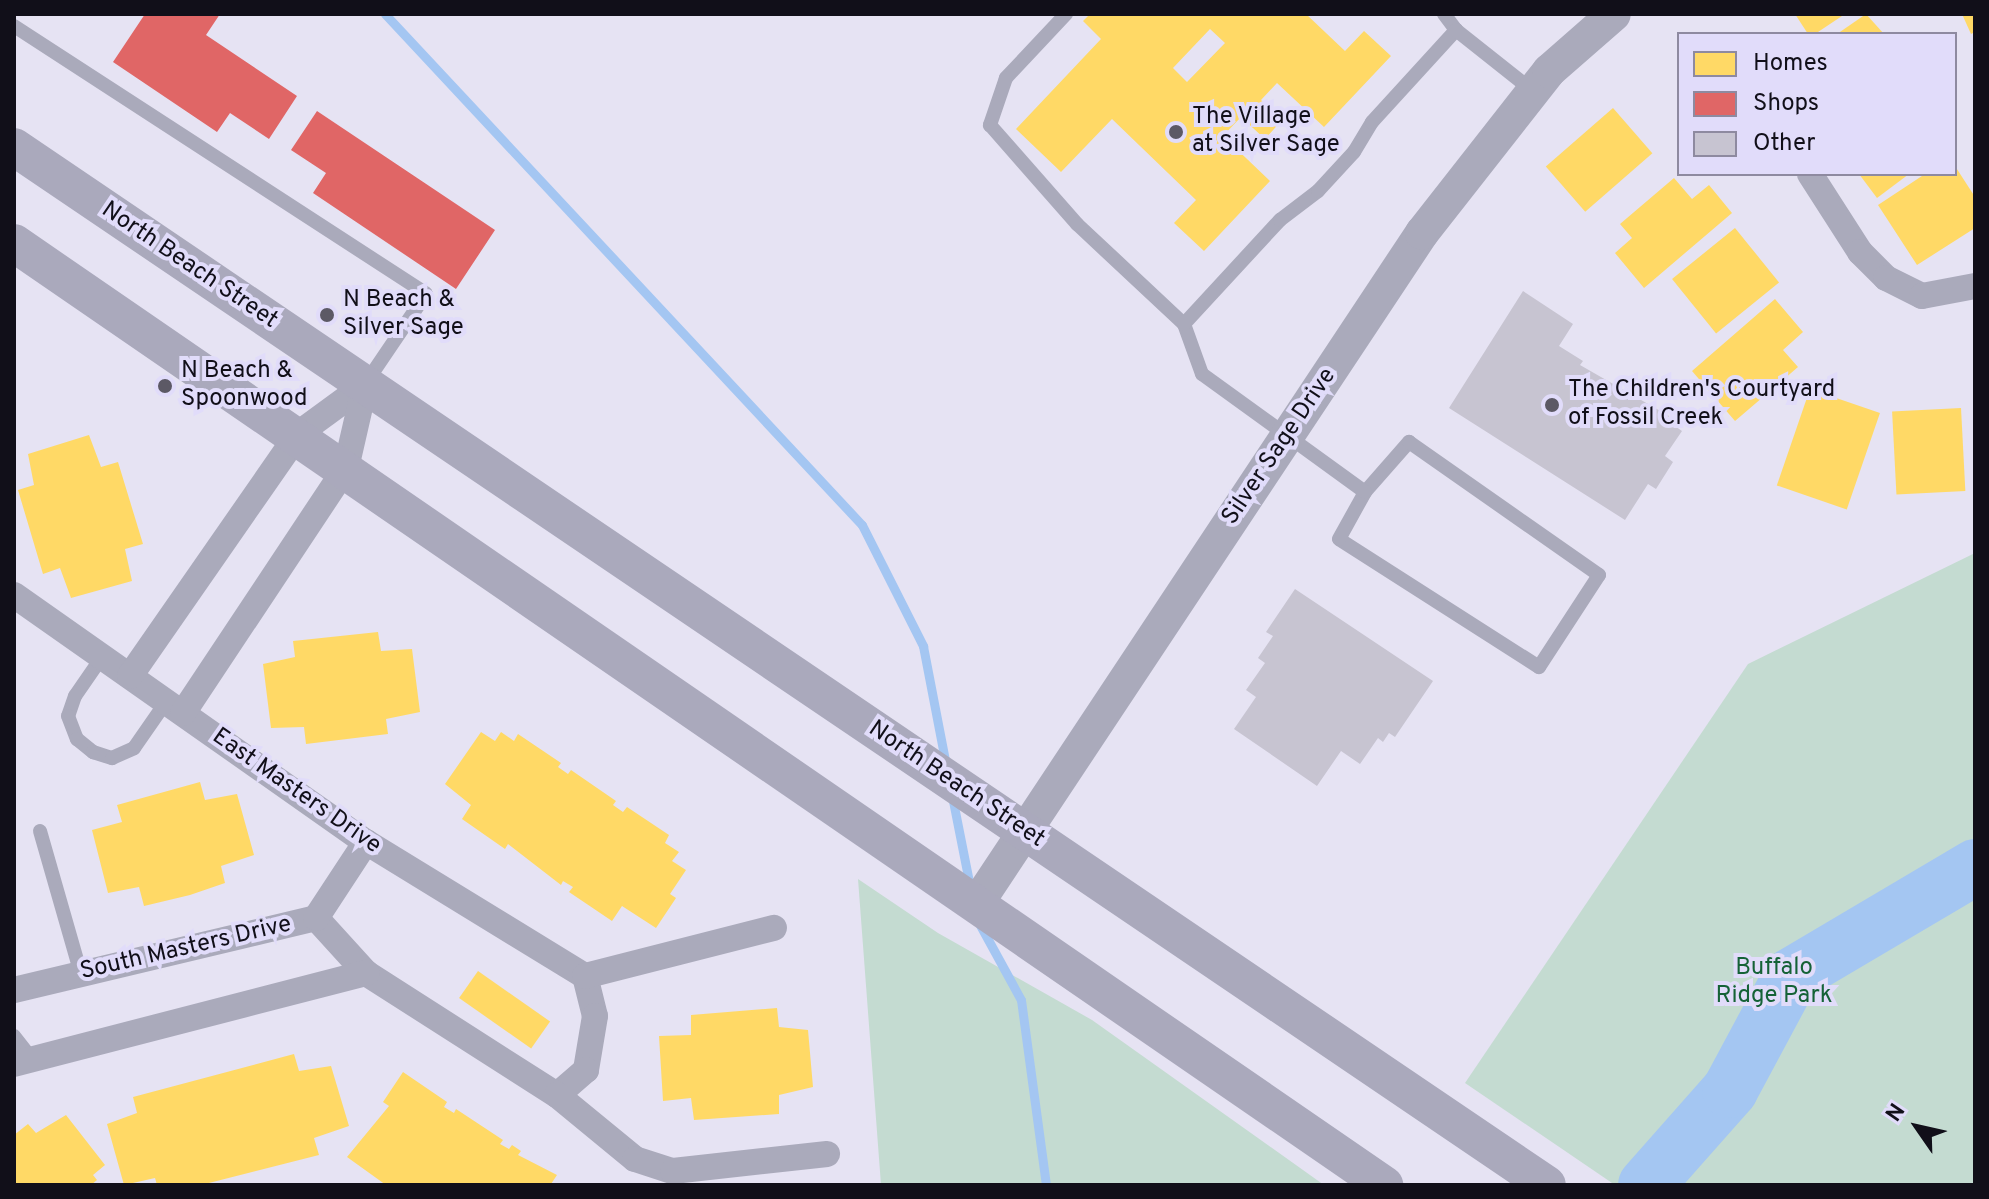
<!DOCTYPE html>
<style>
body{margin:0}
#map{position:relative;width:1989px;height:1199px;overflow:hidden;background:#e6e3f3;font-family:Overpass,sans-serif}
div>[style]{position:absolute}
.green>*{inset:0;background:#c4dbd1}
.homes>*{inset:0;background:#ffd966;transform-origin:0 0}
.shops>*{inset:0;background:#e06666}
.stream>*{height:9px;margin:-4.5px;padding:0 4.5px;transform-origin:4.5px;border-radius:4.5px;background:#a4c6f2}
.river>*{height:56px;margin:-28px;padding:0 28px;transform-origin:28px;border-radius:28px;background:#a4c6f2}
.building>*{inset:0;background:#c7c4d1}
.service>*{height:14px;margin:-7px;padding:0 7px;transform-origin:7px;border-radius:7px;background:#aab}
.minor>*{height:26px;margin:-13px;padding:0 13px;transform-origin:13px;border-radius:13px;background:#aab}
.tertiary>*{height:34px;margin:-17px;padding:0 17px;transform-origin:17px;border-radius:17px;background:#aab}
.secondary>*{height:38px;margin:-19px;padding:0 19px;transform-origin:19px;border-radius:19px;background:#aaa9bc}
.dots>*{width:22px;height:22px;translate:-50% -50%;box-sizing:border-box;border:4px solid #e1dcfa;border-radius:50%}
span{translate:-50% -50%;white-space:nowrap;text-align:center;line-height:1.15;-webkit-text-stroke:8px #e1dcfa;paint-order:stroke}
.poi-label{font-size:24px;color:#110f19}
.left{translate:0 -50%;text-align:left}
.street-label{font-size:24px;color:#110f19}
.park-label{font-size:24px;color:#156237}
.frame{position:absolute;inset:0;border:16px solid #110f19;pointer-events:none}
.legend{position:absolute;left:1677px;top:32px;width:280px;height:144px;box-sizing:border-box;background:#e1dcfa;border:2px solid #8e8aa0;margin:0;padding:10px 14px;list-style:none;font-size:24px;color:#110f19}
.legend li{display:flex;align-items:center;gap:16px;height:40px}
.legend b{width:40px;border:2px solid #8e8aa0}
.north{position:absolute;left:1877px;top:1087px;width:80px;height:80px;-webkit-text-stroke:6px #e1dcfa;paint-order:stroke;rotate:304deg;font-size:22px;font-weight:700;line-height:32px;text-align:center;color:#110f19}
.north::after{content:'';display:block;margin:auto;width:28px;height:36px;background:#110f19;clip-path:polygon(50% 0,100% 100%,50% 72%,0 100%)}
</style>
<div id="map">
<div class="green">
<div style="clip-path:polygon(1975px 553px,1975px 1185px,1615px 1185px,1465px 1083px,1748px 664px)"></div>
<div style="clip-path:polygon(858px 879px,938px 933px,1092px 1020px,1324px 1185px,881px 1185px)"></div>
</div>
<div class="homes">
<div style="clip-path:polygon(evenodd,1090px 14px,1306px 14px,1345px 51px,1364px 31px,1391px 56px,1324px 127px,1277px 83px,1261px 100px,1282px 120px,1265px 139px,1241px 117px,1223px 136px,1270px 181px,1204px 251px,1174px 223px,1196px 200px,1112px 119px,1061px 172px,1016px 129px,1101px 39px,1083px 21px,1090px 14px,1210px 29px,1225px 43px,1187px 82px,1173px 68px,1210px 29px)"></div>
<div style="clip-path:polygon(1795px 14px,1845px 14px,1815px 34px,1808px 34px)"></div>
<div style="clip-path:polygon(1866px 14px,1884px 34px,1837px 34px)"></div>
<div style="clip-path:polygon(1962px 14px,1975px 14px,1975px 32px,1971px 34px)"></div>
<div style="left:1613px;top:108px;width:60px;height:89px;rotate:49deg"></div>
<div style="clip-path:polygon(1955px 166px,1975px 197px,1975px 228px,1917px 265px,1878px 205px,1925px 174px,1955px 174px)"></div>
<div style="clip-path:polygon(1859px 174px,1909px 174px,1877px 198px)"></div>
<div style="clip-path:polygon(1674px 178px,1692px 199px,1709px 185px,1732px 213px,1644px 288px,1615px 253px,1632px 238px,1620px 224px)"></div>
<div style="left:1735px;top:228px;width:70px;height:81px;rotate:51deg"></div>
<div style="clip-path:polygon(1775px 299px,1803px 332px,1783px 350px,1798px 367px,1735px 421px,1692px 371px)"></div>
<div style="left:1810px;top:389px;width:74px;height:102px;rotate:19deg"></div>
<div style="left:1961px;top:408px;width:83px;height:69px;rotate:87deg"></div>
<div style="clip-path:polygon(89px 435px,101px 467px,118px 462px,143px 544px,125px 549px,132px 581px,71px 598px,60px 568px,43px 574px,18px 490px,34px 485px,28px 454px)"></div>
<div style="clip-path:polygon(378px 632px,381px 651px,412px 649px,420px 712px,386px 719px,388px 734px,306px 744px,304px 727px,271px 728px,263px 664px,295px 657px,293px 641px)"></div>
<div style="clip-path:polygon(481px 732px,495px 741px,501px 732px,514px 741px,518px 734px,561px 763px,558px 767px,568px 774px,571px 770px,616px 801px,613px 805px,623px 812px,627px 807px,669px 835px,665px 843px,679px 852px,672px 861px,686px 870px,670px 894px,676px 898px,656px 928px,622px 906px,612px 921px,569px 892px,573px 887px,563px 881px,561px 885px,508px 844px,505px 849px,462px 819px,471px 805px,445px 784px)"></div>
<div style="clip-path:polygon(200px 782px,205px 800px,237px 794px,254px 855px,221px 866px,225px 883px,190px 895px,144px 906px,139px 887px,108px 893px,92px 830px,122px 822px,117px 805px)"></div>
<div style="left:478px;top:971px;width:88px;height:33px;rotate:35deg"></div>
<div style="clip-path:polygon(777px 1008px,779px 1027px,808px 1030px,813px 1087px,779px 1095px,779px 1114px,694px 1120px,691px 1098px,663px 1101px,659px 1036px,691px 1035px,691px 1015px)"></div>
<div style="clip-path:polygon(294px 1054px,299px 1071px,331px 1066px,349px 1126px,314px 1138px,319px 1155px,201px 1185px,157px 1185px,155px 1178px,124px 1185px,107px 1124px,137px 1113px,133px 1097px)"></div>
<div style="clip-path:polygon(403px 1072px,447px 1102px,444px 1107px,454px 1113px,456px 1109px,503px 1140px,500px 1144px,509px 1149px,512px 1145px,521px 1151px,518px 1155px,557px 1175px,551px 1184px,386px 1185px,347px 1157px,389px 1106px,383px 1102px)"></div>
<div style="clip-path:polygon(66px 1115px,105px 1165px,93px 1175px,97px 1180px,91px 1185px,14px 1185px,14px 1135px,28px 1124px,36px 1133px)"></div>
</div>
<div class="shops">
<div style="clip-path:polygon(145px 14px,220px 14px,206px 35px,297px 96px,269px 139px,230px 113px,217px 132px,113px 62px)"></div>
<div style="clip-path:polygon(317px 111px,495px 230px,456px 289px,313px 193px,326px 173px,291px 150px)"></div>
</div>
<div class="stream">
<div style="left:385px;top:14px;width:699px;rotate:46.97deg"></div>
<div style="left:862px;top:525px;width:136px;rotate:63.2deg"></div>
<div style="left:923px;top:646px;width:122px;rotate:79.1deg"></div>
<div style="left:952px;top:796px;width:93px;rotate:78.8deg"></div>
<div style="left:980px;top:925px;width:85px;rotate:61.3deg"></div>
<div style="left:1021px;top:1000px;width:187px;rotate:82.3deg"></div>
</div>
<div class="river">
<div style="left:1646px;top:1185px;width:127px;rotate:-48.5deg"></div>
<div style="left:1730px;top:1090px;width:129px;rotate:-61.8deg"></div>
<div style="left:1791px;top:976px;width:214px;rotate:-30.6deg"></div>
</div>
<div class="building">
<div style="clip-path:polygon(1523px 291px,1573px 324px,1559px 346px,1583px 361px,1580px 365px,1669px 416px,1666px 420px,1682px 431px,1665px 456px,1673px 462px,1656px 489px,1648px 484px,1625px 520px,1449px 408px)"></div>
<div style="clip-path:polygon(1295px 589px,1433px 681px,1395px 737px,1389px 733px,1383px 742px,1378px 738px,1360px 764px,1341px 751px,1317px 786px,1234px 729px,1256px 697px,1246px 690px,1265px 663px,1258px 658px,1273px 636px,1266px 632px)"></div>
</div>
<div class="service">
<div style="left:1066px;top:14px;width:88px;rotate:133.2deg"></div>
<div style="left:1006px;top:78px;width:50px;rotate:108.8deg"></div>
<div style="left:990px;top:125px;width:132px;rotate:48.7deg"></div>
<div style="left:1077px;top:224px;width:146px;rotate:43.1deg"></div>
<div style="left:1444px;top:14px;width:20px;rotate:53deg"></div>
<div style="left:14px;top:26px;width:491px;rotate:33deg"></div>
<div style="left:426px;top:294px;width:109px;rotate:124.1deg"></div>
<div style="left:1365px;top:492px;width:67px;rotate:-48.7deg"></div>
<div style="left:1409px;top:442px;width:232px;rotate:35deg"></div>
<div style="left:1599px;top:575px;width:110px;rotate:123.1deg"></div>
<div style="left:1539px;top:667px;width:237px;rotate:-147.4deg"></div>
<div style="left:1339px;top:539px;width:54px;rotate:-61deg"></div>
<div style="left:1365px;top:492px;width:201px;rotate:-144.1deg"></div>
<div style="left:1202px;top:374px;width:53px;rotate:-109.8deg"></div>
<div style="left:1184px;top:324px;width:142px;rotate:-47.3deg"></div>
<div style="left:1280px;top:220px;width:48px;rotate:-37.3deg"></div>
<div style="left:1318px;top:191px;width:53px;rotate:-47.3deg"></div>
<div style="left:1354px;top:152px;width:35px;rotate:-59deg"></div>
<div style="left:1372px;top:122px;width:125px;rotate:-47.6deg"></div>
<div style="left:1456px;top:30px;width:98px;rotate:38.4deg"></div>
<div style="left:102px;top:657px;width:47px;rotate:124.7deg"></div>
<div style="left:75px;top:696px;width:21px;rotate:109deg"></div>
<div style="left:68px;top:716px;width:25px;rotate:69deg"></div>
<div style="left:77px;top:739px;width:21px;rotate:39deg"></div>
<div style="left:93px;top:752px;width:20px;rotate:18deg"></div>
<div style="left:112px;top:758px;width:24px;rotate:-24deg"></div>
<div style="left:134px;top:748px;width:56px;rotate:-55.2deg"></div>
<div style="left:40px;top:831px;width:149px;rotate:74deg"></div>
<div style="left:14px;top:1036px;width:28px;rotate:52deg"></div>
</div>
<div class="minor">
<div style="left:1810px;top:174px;width:93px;rotate:57.3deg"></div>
<div style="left:1860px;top:252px;width:37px;rotate:45deg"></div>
<div style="left:1886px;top:278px;width:40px;rotate:26.6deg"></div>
<div style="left:1922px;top:296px;width:54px;rotate:-10.7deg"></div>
<div style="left:14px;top:595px;width:430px;rotate:35.1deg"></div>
<div style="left:366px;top:842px;width:257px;rotate:31.5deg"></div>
<div style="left:585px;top:976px;width:41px;rotate:76deg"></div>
<div style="left:595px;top:1016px;width:55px;rotate:99.5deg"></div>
<div style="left:586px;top:1070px;width:38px;rotate:139deg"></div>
<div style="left:130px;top:676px;width:295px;rotate:-55.2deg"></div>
<div style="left:298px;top:434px;width:83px;rotate:-36.2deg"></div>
<div style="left:183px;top:713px;width:294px;rotate:-56.4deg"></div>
<div style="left:346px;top:468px;width:85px;rotate:-77.1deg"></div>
<div style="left:316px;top:918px;width:74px;rotate:47.7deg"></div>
<div style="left:366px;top:973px;width:227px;rotate:32.6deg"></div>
<div style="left:557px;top:1095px;width:101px;rotate:39.4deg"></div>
<div style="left:635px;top:1159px;width:40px;rotate:18deg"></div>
<div style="left:673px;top:1171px;width:155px;rotate:-6.3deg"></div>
<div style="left:585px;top:976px;width:195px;rotate:-14.3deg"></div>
<div style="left:14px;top:990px;width:310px;rotate:-13.4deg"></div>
<div style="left:316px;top:918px;width:91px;rotate:-56.7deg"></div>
<div style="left:14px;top:1064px;width:364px;rotate:-14.5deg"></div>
</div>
<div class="tertiary">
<div style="left:976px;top:905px;width:807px;rotate:-56.43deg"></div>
<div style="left:1422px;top:233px;width:206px;rotate:-51.9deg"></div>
<div style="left:1549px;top:71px;width:86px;rotate:-41.2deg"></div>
</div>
<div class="secondary">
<div style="left:14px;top:147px;width:1851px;rotate:34.1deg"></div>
<div style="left:14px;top:243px;width:1663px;rotate:34.51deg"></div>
</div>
<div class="dots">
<div style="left:1176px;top:132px;background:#5c5965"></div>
<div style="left:327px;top:315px;background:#5c5965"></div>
<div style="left:165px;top:386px;background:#5c5965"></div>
<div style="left:1552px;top:405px;background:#5c5965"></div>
</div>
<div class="poi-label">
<span class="left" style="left:1192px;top:132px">The Village<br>at Silver Sage</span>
<span class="left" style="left:343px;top:315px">N Beach &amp;<br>Silver Sage</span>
<span class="left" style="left:181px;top:386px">N Beach &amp;<br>Spoonwood</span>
<span class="left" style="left:1568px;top:405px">The Children's Courtyard<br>of Fossil Creek</span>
</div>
<div class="street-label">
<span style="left:189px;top:266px;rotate:34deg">North Beach Street</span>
<span style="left:1280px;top:447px;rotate:-56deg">Silver Sage Drive</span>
<span style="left:956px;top:785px;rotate:34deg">North Beach Street</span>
<span style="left:296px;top:792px;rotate:35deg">East Masters Drive</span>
<span style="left:186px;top:949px;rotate:-13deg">South Masters Drive</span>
</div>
<div class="park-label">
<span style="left:1774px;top:983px">Buffalo<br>Ridge Park</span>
</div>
<div class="frame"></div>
<ul class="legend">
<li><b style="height:22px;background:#ffd966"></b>Homes</li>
<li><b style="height:22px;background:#e06666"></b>Shops</li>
<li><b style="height:22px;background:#c7c4d1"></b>Other</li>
</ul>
<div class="north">N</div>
</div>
